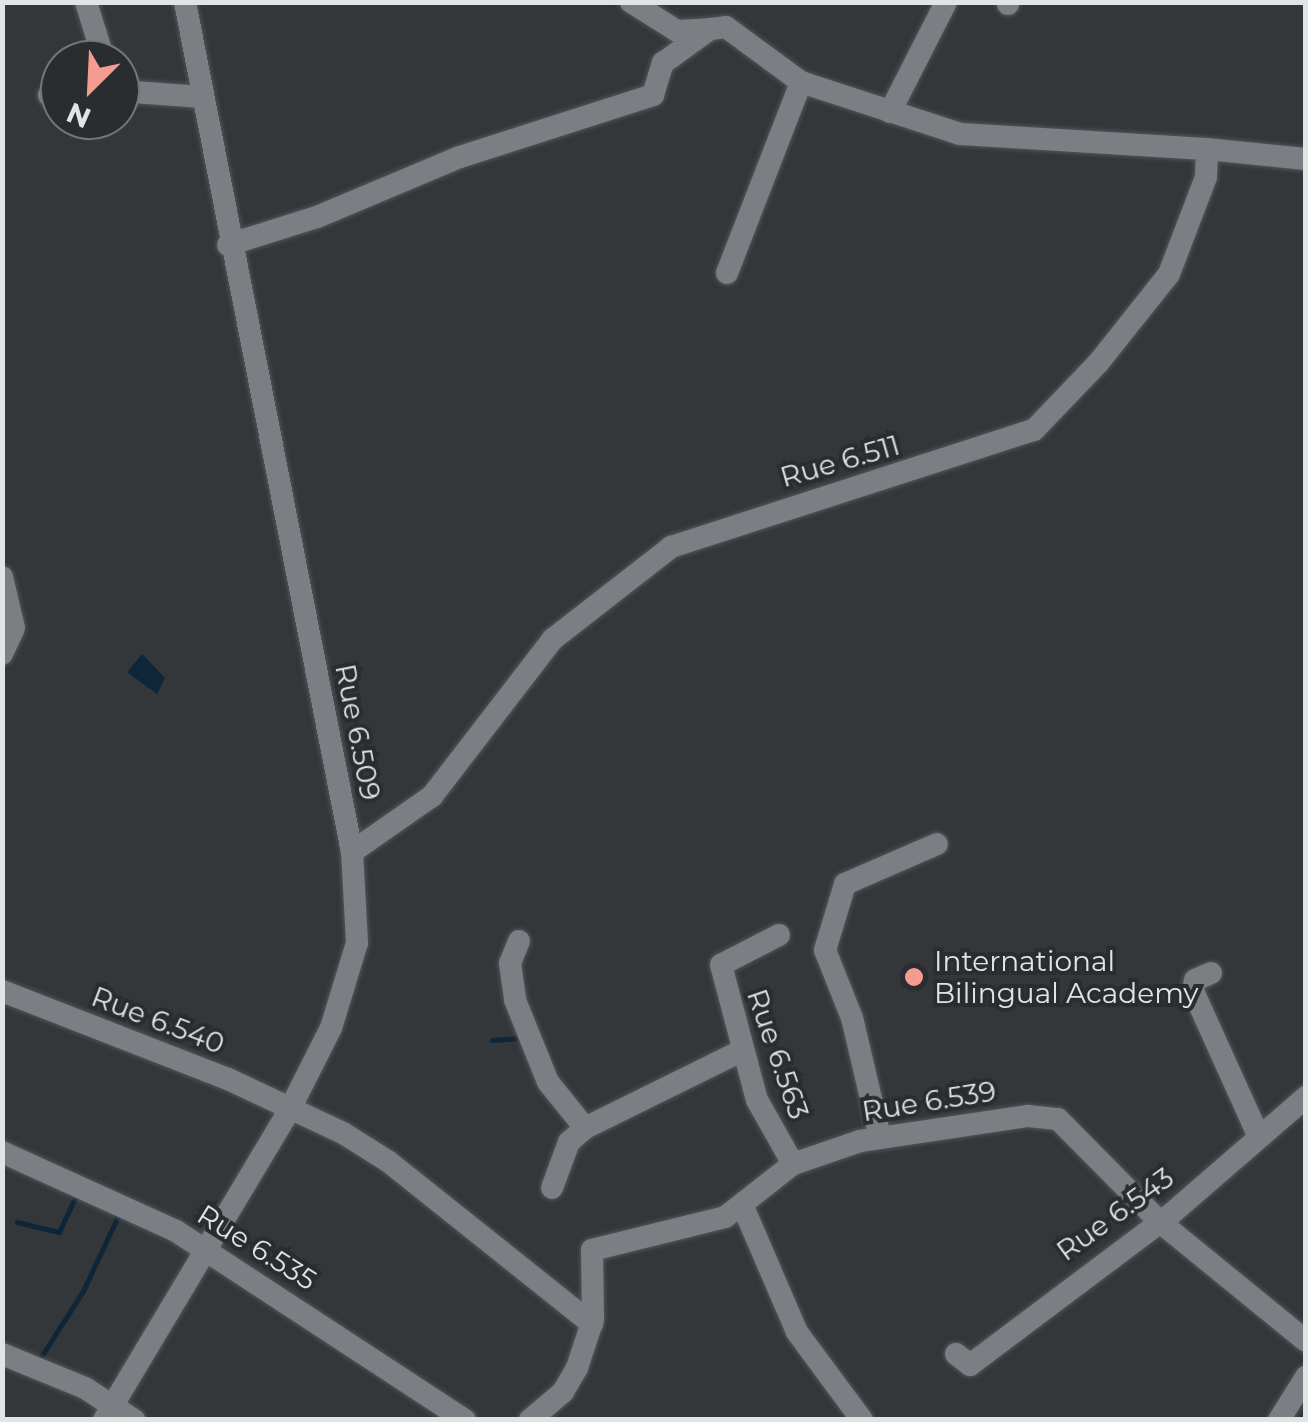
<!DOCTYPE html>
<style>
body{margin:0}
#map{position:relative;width:1308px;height:1422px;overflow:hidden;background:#33373a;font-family:Montserrat,sans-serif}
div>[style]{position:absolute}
.water>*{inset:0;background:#0e2638}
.stream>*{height:5px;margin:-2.5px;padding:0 2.5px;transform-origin:2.5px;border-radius:2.5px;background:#0e2638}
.roads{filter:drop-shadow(0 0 2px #525558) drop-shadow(0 0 2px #525558)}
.minor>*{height:22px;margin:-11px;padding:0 11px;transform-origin:11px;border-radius:11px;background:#7b7f83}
.dots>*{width:28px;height:28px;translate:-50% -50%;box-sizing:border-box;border:5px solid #292d2f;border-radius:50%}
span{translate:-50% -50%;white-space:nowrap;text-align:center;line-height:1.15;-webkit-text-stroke:8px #292d2f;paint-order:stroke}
.street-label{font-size:28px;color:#e1e3e5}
.poi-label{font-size:28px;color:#e1e3e5}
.left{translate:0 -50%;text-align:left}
.frame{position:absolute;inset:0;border:5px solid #e1e3e5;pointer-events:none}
.north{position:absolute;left:40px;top:40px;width:100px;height:100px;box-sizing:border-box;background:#292d2f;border:2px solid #737678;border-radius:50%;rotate:204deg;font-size:28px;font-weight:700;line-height:40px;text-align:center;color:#e1e3e5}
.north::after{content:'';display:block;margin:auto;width:35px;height:45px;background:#f59c92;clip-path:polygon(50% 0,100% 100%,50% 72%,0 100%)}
</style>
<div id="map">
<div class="water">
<div style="clip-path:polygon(142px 654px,165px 678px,157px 694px,127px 672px)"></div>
</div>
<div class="stream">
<div style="left:492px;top:1040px;width:29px;rotate:-4deg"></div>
<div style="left:17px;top:1222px;width:43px;rotate:13.4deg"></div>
<div style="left:59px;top:1232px;width:38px;rotate:-65deg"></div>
<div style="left:39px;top:1360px;width:82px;rotate:-57.5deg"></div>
<div style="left:83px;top:1291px;width:83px;rotate:-65deg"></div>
</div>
<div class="roads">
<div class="minor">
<div style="left:86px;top:2px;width:61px;rotate:72.8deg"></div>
<div style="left:631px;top:2px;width:54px;rotate:32.2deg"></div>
<div style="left:677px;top:31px;width:33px;rotate:-3deg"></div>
<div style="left:1008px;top:4px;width:2px;rotate:-90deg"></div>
<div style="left:120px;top:91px;width:82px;rotate:4.2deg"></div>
<div style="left:49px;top:95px;width:11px;rotate:-5deg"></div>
<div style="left:890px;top:112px;width:123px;rotate:-63deg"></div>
<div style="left:228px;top:245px;width:93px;rotate:-17.5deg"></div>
<div style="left:317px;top:217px;width:155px;rotate:-22.8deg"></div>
<div style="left:460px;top:157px;width:203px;rotate:-17.8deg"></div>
<div style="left:653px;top:95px;width:34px;rotate:-73deg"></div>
<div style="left:663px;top:63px;width:58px;rotate:-35.9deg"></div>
<div style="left:710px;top:29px;width:16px;rotate:-7deg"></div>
<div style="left:726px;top:27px;width:93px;rotate:36.3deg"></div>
<div style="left:801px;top:82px;width:167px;rotate:18.1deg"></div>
<div style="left:960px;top:134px;width:247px;rotate:3.5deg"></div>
<div style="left:727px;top:273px;width:205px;rotate:-68.8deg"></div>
<div style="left:2px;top:577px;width:52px;rotate:76.8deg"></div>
<div style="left:14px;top:628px;width:29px;rotate:115deg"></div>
<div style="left:352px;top:852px;width:98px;rotate:-35deg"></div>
<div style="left:432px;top:796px;width:198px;rotate:-52.4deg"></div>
<div style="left:553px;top:639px;width:150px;rotate:-37.9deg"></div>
<div style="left:671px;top:547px;width:381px;rotate:-17.9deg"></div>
<div style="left:1034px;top:430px;width:94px;rotate:-46.3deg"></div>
<div style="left:1099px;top:362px;width:112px;rotate:-51.5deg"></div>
<div style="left:1169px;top:274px;width:104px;rotate:-69.1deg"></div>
<div style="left:1206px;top:177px;width:28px;rotate:-88deg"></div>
<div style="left:1207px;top:149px;width:100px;rotate:5.8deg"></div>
<div style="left:779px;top:935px;width:65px;rotate:152.7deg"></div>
<div style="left:721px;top:965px;width:140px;rotate:75.1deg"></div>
<div style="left:757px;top:1100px;width:73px;rotate:60.6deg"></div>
<div style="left:519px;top:941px;width:24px;rotate:112deg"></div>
<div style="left:510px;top:963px;width:37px;rotate:82deg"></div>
<div style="left:515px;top:1000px;width:88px;rotate:68.1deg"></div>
<div style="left:548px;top:1082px;width:59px;rotate:51.2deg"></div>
<div style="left:1211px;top:973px;width:17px;rotate:156deg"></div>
<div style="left:1195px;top:980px;width:11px;rotate:100deg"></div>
<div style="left:1193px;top:991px;width:160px;rotate:65.7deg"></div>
<div style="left:2px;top:991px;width:243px;rotate:21.3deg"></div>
<div style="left:228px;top:1079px;width:127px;rotate:25.2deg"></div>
<div style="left:343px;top:1133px;width:54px;rotate:32.2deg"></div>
<div style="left:389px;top:1162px;width:260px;rotate:38.6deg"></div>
<div style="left:880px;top:1137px;width:122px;rotate:-103.2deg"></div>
<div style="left:852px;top:1018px;width:73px;rotate:-111.7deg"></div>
<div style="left:825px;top:950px;width:69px;rotate:-73.1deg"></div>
<div style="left:845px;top:884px;width:100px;rotate:-23.5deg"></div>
<div style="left:2px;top:1152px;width:191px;rotate:24.4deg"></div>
<div style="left:176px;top:1231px;width:345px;rotate:33.2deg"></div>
<div style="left:552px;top:1188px;width:49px;rotate:-69.7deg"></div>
<div style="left:569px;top:1142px;width:21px;rotate:-41deg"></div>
<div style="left:585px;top:1128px;width:174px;rotate:-26.3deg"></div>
<div style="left:2px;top:1354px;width:90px;rotate:22.3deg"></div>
<div style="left:85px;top:1388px;width:59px;rotate:33.1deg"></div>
<div style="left:956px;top:1354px;width:18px;rotate:38deg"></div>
<div style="left:970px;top:1365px;width:251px;rotate:-36.9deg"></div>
<div style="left:1171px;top:1214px;width:179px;rotate:-40.9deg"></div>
<div style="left:104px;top:1420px;width:360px;rotate:-59.1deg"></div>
<div style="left:289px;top:1111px;width:93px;rotate:-63.2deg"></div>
<div style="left:331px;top:1028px;width:89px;rotate:-73deg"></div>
<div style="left:357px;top:943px;width:91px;rotate:-93.1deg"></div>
<div style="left:352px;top:852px;width:866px;rotate:-101.12deg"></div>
<div style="left:530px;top:1420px;width:43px;rotate:-40.3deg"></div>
<div style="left:563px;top:1392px;width:28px;rotate:-60deg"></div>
<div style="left:577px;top:1368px;width:52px;rotate:-71.9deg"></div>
<div style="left:593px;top:1319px;width:69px;rotate:-90.8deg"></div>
<div style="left:592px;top:1250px;width:137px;rotate:-13.9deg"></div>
<div style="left:725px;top:1217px;width:21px;rotate:-37deg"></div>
<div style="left:862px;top:1420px;width:109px;rotate:-126.5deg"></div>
<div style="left:797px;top:1332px;width:139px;rotate:-113.3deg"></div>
<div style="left:742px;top:1204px;width:65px;rotate:-38.1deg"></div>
<div style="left:793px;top:1164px;width:71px;rotate:-18.9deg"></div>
<div style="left:860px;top:1141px;width:170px;rotate:-8.5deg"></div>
<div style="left:1028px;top:1116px;width:30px;rotate:6deg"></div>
<div style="left:1058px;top:1119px;width:145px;rotate:45.3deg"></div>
<div style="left:1160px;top:1222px;width:188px;rotate:39.2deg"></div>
<div style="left:1279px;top:1420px;width:51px;rotate:-57.9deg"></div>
</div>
</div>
<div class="dots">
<div style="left:914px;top:977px;background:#f59c92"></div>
</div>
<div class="street-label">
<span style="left:840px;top:461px;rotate:-16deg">Rue 6.511</span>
<span style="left:358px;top:732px;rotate:79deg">Rue 6.509</span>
<span style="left:158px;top:1020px;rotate:21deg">Rue 6.540</span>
<span style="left:778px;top:1054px;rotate:71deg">Rue 6.563</span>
<span style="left:929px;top:1101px;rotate:-9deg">Rue 6.539</span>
<span style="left:1115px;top:1214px;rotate:-36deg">Rue 6.543</span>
<span style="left:257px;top:1247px;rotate:32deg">Rue 6.535</span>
</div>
<div class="poi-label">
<span class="left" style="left:934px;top:977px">International<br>Bilingual Academy</span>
</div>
<div class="frame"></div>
<div class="north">N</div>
</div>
